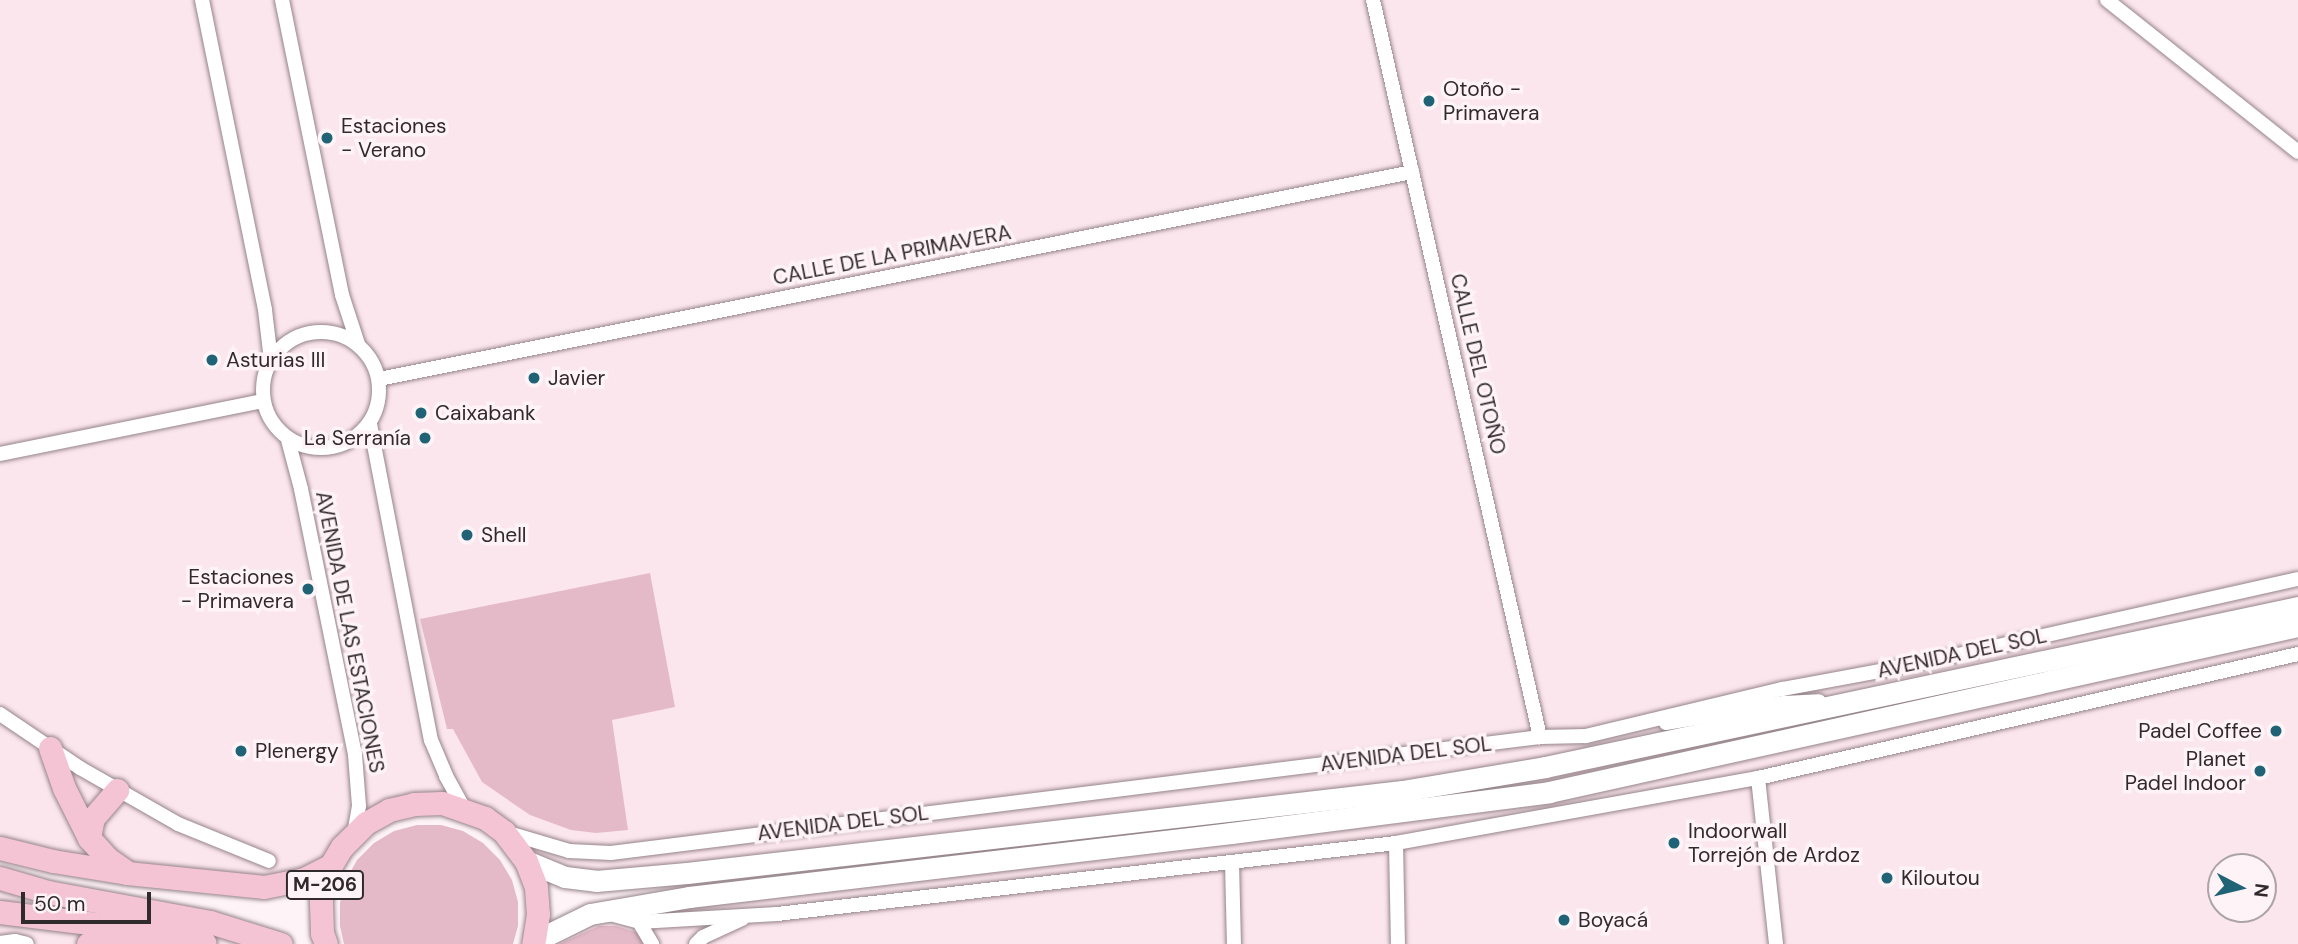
<!DOCTYPE html>
<meta charset="utf-8">
<style>
body{margin:0}
#map{position:relative;width:2298px;height:944px;overflow:hidden;background:#fef3f7;font-family:"DM Sans",sans-serif}
div>[style]{position:absolute}
.built>*{inset:0;background:#fce6ed}
.green>*{inset:0;background:#e5bac8}
.roads{filter:drop-shadow(0 0 2px #95848a) drop-shadow(0 0 2px #95848a)}
.street>*{height:14px;margin:-7px;padding:0 7px;transform-origin:7px;border-radius:7px;background:#fff}
.street>.ring{margin:-7px;padding:0;box-sizing:content-box;background:none;border:14px solid #fff;border-radius:50%}
.secondary>*{height:21px;margin:-10.5px;padding:0 10.5px;transform-origin:10.5px;border-radius:10.5px;background:#fff}
.primary>*{height:23px;margin:-11.5px;padding:0 11.5px;transform-origin:11.5px;border-radius:11.5px;background:#f4c4d5}
.dots>*{width:19px;height:19px;translate:-50% -50%;box-sizing:border-box;border:4px solid #fef3f7;border-radius:50%}
span{translate:-50% -50%;white-space:nowrap;text-align:center;line-height:1.15;-webkit-text-stroke:7px #fef3f7;paint-order:stroke}
.shield-label span{padding:2px 5px;background:#fef3f7;border:2px solid;border-radius:5px;-webkit-text-stroke-width:0}
.shield-label{font-size:19px;color:#312a2d;font-weight:700}
.poi-label{font-size:21px;color:#312a2d}
.left{translate:0 -50%;text-align:left}
.right{translate:-100% -50%;text-align:right}
.street-label{font-size:21px;color:#312a2d}
.north{position:absolute;left:2207px;top:853px;width:70px;height:70px;box-sizing:border-box;background:#fef3f7;border:2px solid #aca3a6;border-radius:50%;rotate:97deg;font-size:19px;font-weight:700;line-height:28px;text-align:center;color:#312a2d}
.north::after{content:'';display:block;margin:auto;width:24px;height:32px;background:#206376;clip-path:polygon(50% 0,100% 100%,50% 72%,0 100%)}
.scale{position:absolute;left:21px;top:892px;width:130px;height:32px;box-sizing:border-box;border:4px solid #312a2d;border-top:0;padding-left:9px;font-size:21px;line-height:24px;white-space:nowrap;color:#312a2d;-webkit-text-stroke:5px #fef3f7;paint-order:stroke}
</style>
<div id="map">
<div class="built">
<div style="clip-path:polygon(evenodd,0 0,2298px 0,2298px 944px,533px 944px,563px 924px,1549px 792px,1545px 768px,565px 877px,504px 832px,414px 804px,342px 847px,264px 887px,0 848px,0 0,2221px 867px,2263px 867px,2263px 909px,2221px 909px,2221px 867px)"></div>
<div style="clip-path:polygon(0 878px,281px 944px,0 944px)"></div>
</div>
<div class="green">
<div style="clip-path:polygon(650px 573px,675px 707px,612px 720px,628px 830px,596px 833px,571px 830px,530px 815px,482px 782px,453px 729px,447px 729px,420px 619px)"></div>
<div style="clip-path:polygon(417px 825px,441px 825px,463px 831px,483px 843px,500px 860px,512px 880px,518px 902px,518px 926px,513px 944px,344px 944px,340px 926px,340px 903px,346px 880px,357px 860px,374px 843px,394px 831px)"></div>
<div style="clip-path:polygon(599px 926px,616px 926px,639px 933px,643px 944px,559px 944px)"></div>
</div>
<div class="roads">
<div class="street">
<div style="left:202px;top:0;width:316px;rotate:78.5deg"></div>
<div style="left:265px;top:310px;width:50px;rotate:83.2deg"></div>
<div style="left:282px;top:0;width:301px;rotate:78.5deg"></div>
<div style="left:342px;top:295px;width:52px;rotate:71.9deg"></div>
<div style="left:1373px;top:0;width:756px;rotate:77.23deg"></div>
<div style="left:2107px;top:0;width:244px;rotate:38.5deg"></div>
<div class="ring" style="left:263px;top:332px;width:102px;height:102px"></div>
<div style="left:379px;top:379px;width:1054px;rotate:-11.33deg"></div>
<div style="left:370px;top:424px;width:322px;rotate:79.1deg"></div>
<div style="left:431px;top:740px;width:39px;rotate:67deg"></div>
<div style="left:446px;top:776px;width:37px;rotate:61deg"></div>
<div style="left:288px;top:440px;width:51px;rotate:75.1deg"></div>
<div style="left:301px;top:489px;width:271px;rotate:78.5deg"></div>
<div style="left:355px;top:755px;width:51px;rotate:85.5deg"></div>
<div style="left:359px;top:806px;width:27px;rotate:100deg"></div>
<div style="left:0;top:454px;width:268px;rotate:-11.4deg"></div>
<div style="left:0;top:714px;width:97px;rotate:34deg"></div>
<div style="left:80px;top:768px;width:113px;rotate:29.7deg"></div>
<div style="left:178px;top:824px;width:98px;rotate:22.1deg"></div>
<div style="left:1666px;top:723px;width:120px;rotate:-9.6deg"></div>
<div style="left:1784px;top:703px;width:35px;rotate:-3deg"></div>
<div style="left:1758px;top:778px;width:167px;rotate:83.8deg"></div>
<div style="left:505px;top:832px;width:67px;rotate:16.5deg"></div>
<div style="left:569px;top:851px;width:42px;rotate:2.7deg"></div>
<div style="left:611px;top:853px;width:936px;rotate:-7.12deg"></div>
<div style="left:1540px;top:737px;width:46px;rotate:-1.2deg"></div>
<div style="left:1586px;top:736px;width:202px;rotate:-13.5deg"></div>
<div style="left:1782px;top:689px;width:133px;rotate:-10.4deg"></div>
<div style="left:1913px;top:665px;width:394px;rotate:-12.6deg"></div>
<div style="left:1396px;top:843px;width:101px;rotate:88.9deg"></div>
<div style="left:1232px;top:863px;width:81px;rotate:88.6deg"></div>
<div style="left:610px;top:914px;width:30px;rotate:15deg"></div>
<div style="left:639px;top:922px;width:138px;rotate:-3.3deg"></div>
<div style="left:777px;top:914px;width:623px;rotate:-6.54deg"></div>
<div style="left:1396px;top:843px;width:368px;rotate:-10.2deg"></div>
<div style="left:1758px;top:778px;width:554px;rotate:-12.93deg"></div>
<div style="left:639px;top:922px;width:26px;rotate:59deg"></div>
<div style="left:0;top:943px;width:15px;rotate:-8deg"></div>
<div style="left:15px;top:941px;width:12px;rotate:14deg"></div>
<div style="left:696px;top:944px;width:10px;rotate:-45deg"></div>
<div style="left:703px;top:937px;width:43px;rotate:-24.8deg"></div>
</div>
<div class="secondary">
<div style="left:526px;top:861px;width:42px;rotate:22.3deg"></div>
<div style="left:565px;top:877px;width:31px;rotate:7deg"></div>
<div style="left:596px;top:881px;width:91px;rotate:-5deg"></div>
<div style="left:687px;top:873px;width:720px;rotate:-6.54deg"></div>
<div style="left:1402px;top:791px;width:145px;rotate:-9.5deg"></div>
<div style="left:1545px;top:767px;width:770px;rotate:-12deg"></div>
<div style="left:535px;top:941px;width:61px;rotate:-26.1deg"></div>
<div style="left:590px;top:914px;width:100px;rotate:-9.7deg"></div>
<div style="left:689px;top:897px;width:546px;rotate:-6.73deg"></div>
<div style="left:1231px;top:833px;width:321px;rotate:-7.3deg"></div>
<div style="left:1549px;top:792px;width:767px;rotate:-12.5deg"></div>
</div>
<div class="primary">
<div style="left:50px;top:748px;width:42px;rotate:70.7deg"></div>
<div style="left:64px;top:788px;width:56px;rotate:63.4deg"></div>
<div style="left:89px;top:838px;width:28px;rotate:48deg"></div>
<div style="left:108px;top:859px;width:21px;rotate:35deg"></div>
<div style="left:89px;top:838px;width:20px;rotate:-79deg"></div>
<div style="left:93px;top:818px;width:37px;rotate:-49deg"></div>
<div style="left:0;top:848px;width:55px;rotate:13.8deg"></div>
<div style="left:53px;top:861px;width:75px;rotate:9.2deg"></div>
<div style="left:127px;top:873px;width:138px;rotate:5.8deg"></div>
<div style="left:264px;top:887px;width:41px;rotate:-11.3deg"></div>
<div style="left:304px;top:879px;width:30px;rotate:-27deg"></div>
<div style="left:0;top:878px;width:50px;rotate:16.3deg"></div>
<div style="left:48px;top:892px;width:165px;rotate:10.5deg"></div>
<div style="left:210px;top:922px;width:74px;rotate:17.2deg"></div>
<div style="left:0;top:912px;width:121px;rotate:7.1deg"></div>
<div style="left:120px;top:927px;width:86px;rotate:10.7deg"></div>
<div style="left:88px;top:944px;width:28px;rotate:-6deg"></div>
<div style="left:116px;top:941px;width:21px;rotate:5deg"></div>
<div style="left:326px;top:944px;width:12px;rotate:-110deg"></div>
<div style="left:322px;top:933px;width:35px;rotate:-92deg"></div>
<div style="left:321px;top:898px;width:34px;rotate:-73deg"></div>
<div style="left:331px;top:865px;width:21px;rotate:-59deg"></div>
<div style="left:342px;top:847px;width:34px;rotate:-45deg"></div>
<div style="left:366px;top:823px;width:26px;rotate:-29deg"></div>
<div style="left:389px;top:810px;width:26px;rotate:-13deg"></div>
<div style="left:414px;top:804px;width:28px;rotate:-2deg"></div>
<div style="left:442px;top:803px;width:46px;rotate:19.2deg"></div>
<div style="left:485px;top:818px;width:24px;rotate:36deg"></div>
<div style="left:504px;top:832px;width:36px;rotate:53deg"></div>
<div style="left:526px;top:861px;width:28px;rotate:69deg"></div>
<div style="left:536px;top:887px;width:27px;rotate:86deg"></div>
<div style="left:538px;top:914px;width:30px;rotate:99deg"></div>
</div>
</div>
<div class="dots">
<div style="left:1429px;top:101px;background:#206376"></div>
<div style="left:327px;top:138px;background:#206376"></div>
<div style="left:212px;top:360px;background:#206376"></div>
<div style="left:534px;top:378px;background:#206376"></div>
<div style="left:421px;top:413px;background:#206376"></div>
<div style="left:425px;top:438px;background:#206376"></div>
<div style="left:467px;top:535px;background:#206376"></div>
<div style="left:308px;top:589px;background:#206376"></div>
<div style="left:2276px;top:731px;background:#206376"></div>
<div style="left:241px;top:751px;background:#206376"></div>
<div style="left:2260px;top:771px;background:#206376"></div>
<div style="left:1674px;top:843px;background:#206376"></div>
<div style="left:1887px;top:878px;background:#206376"></div>
<div style="left:1564px;top:920px;background:#206376"></div>
</div>
<div class="shield-label">
<span style="left:325px;top:885px">M-206</span>
</div>
<div class="poi-label">
<span class="left" style="left:1443px;top:101px">Otoño -<br>Primavera</span>
<span class="left" style="left:341px;top:138px">Estaciones<br>- Verano</span>
<span class="left" style="left:226px;top:360px">Asturias III</span>
<span class="left" style="left:548px;top:378px">Javier</span>
<span class="left" style="left:435px;top:413px">Caixabank</span>
<span class="right" style="left:411px;top:438px">La Serranía</span>
<span class="left" style="left:481px;top:535px">Shell</span>
<span class="right" style="left:294px;top:589px">Estaciones<br>- Primavera</span>
<span class="right" style="left:2262px;top:731px">Padel Coffee</span>
<span class="left" style="left:255px;top:751px">Plenergy</span>
<span class="right" style="left:2246px;top:771px">Planet<br>Padel Indoor</span>
<span class="left" style="left:1688px;top:843px">Indoorwall<br>Torrejón de Ardoz</span>
<span class="left" style="left:1901px;top:878px">Kiloutou</span>
<span class="left" style="left:1578px;top:920px">Boyacá</span>
</div>
<div class="street-label">
<span style="left:892px;top:255px;rotate:-11deg">CALLE DE LA PRIMAVERA</span>
<span style="left:1478px;top:364px;rotate:77deg">CALLE DEL OTOÑO</span>
<span style="left:350px;top:632px;rotate:79deg">AVENIDA DE LAS ESTACIONES</span>
<span style="left:1962px;top:653px;rotate:-12deg">AVENIDA DEL SOL</span>
<span style="left:1406px;top:754px;rotate:-7deg">AVENIDA DEL SOL</span>
<span style="left:843px;top:823px;rotate:-7deg">AVENIDA DEL SOL</span>
</div>
<div class="north">N</div>
<div class="scale">50 m</div>
</div>
